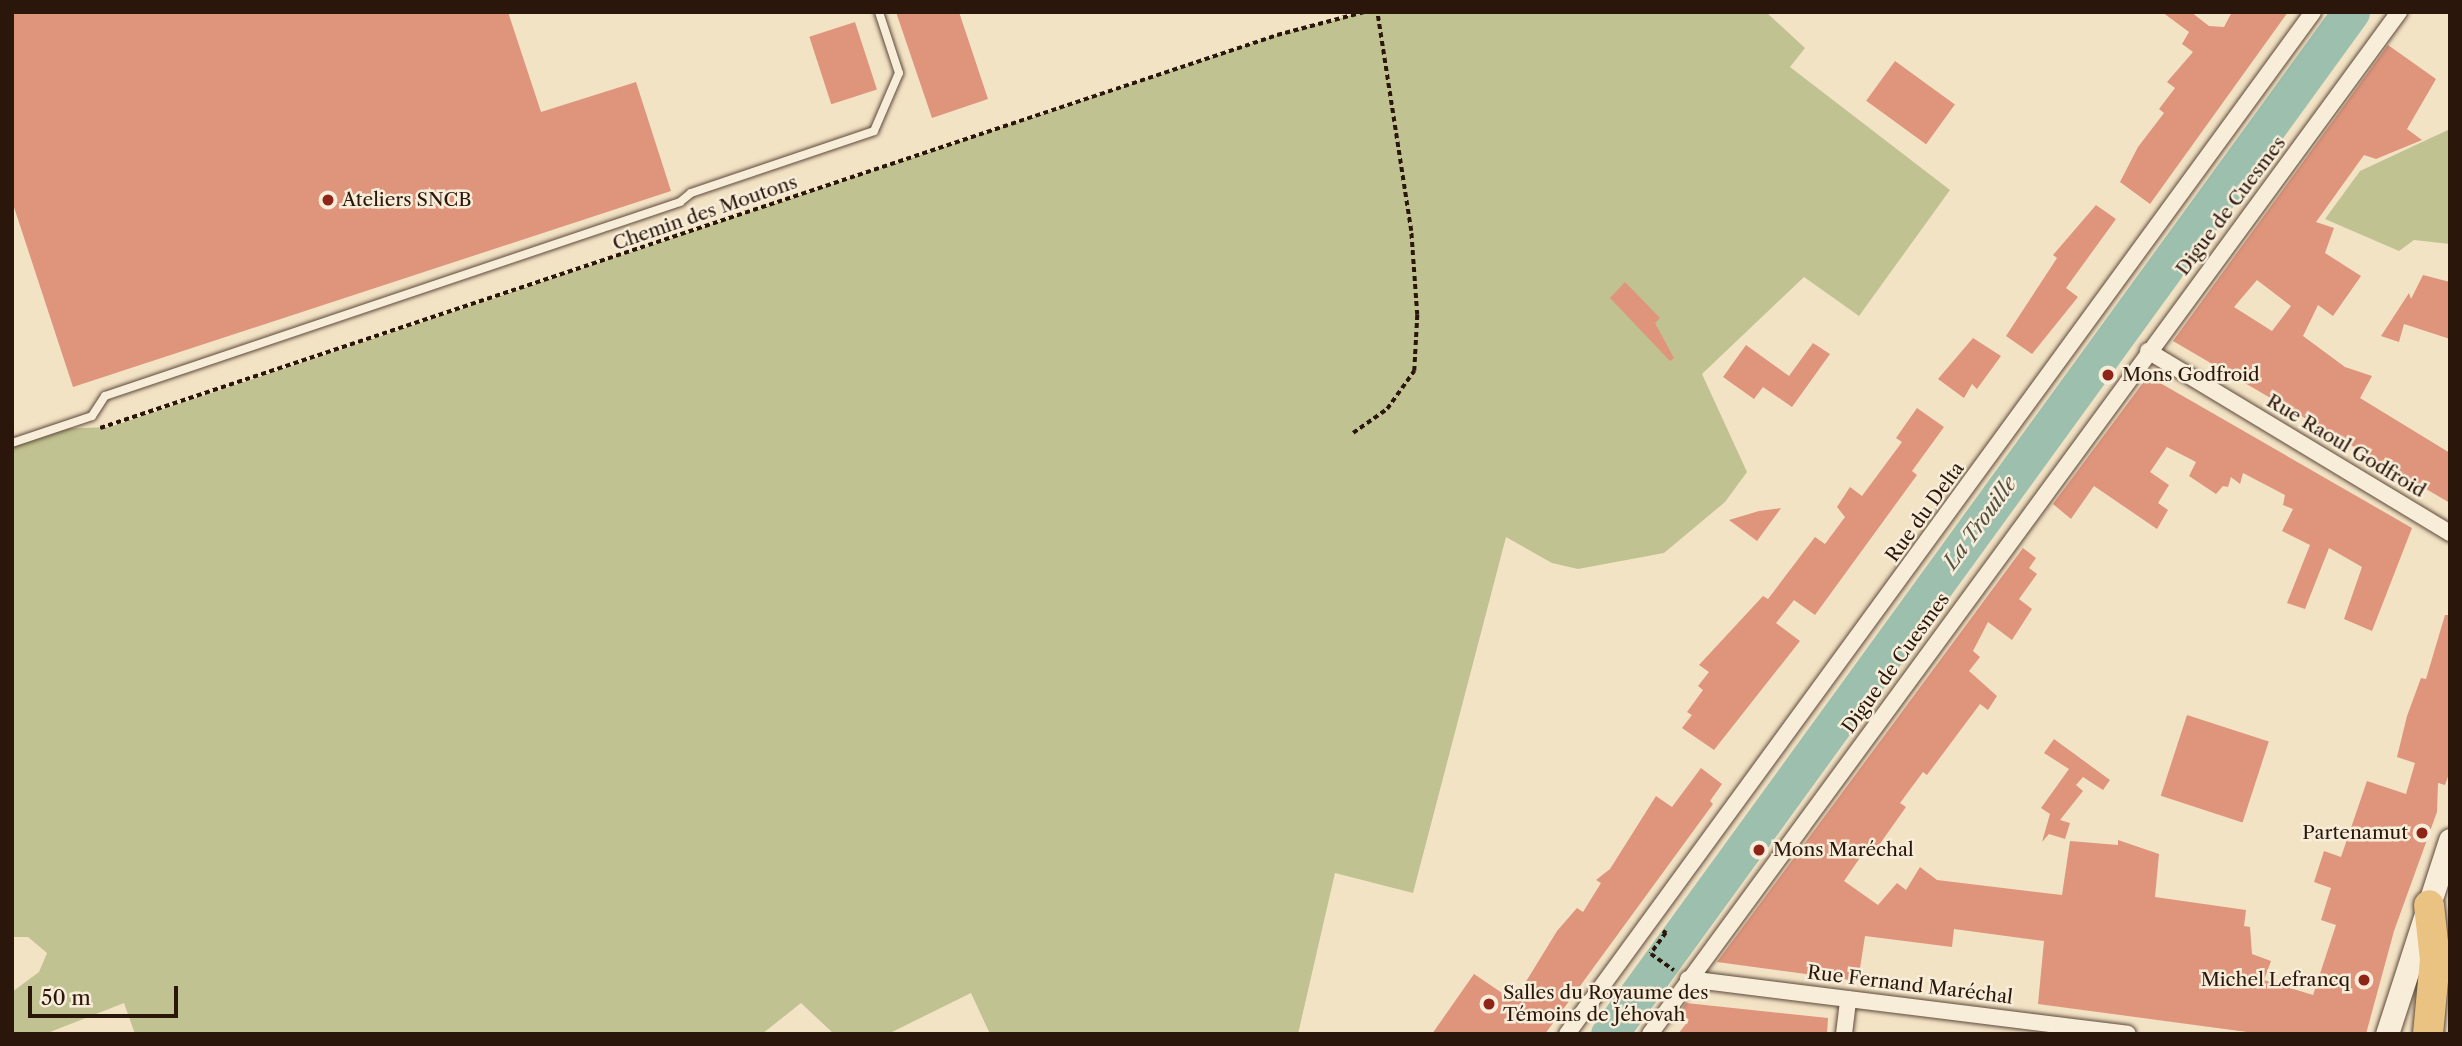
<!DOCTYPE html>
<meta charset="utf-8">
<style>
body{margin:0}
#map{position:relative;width:2462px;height:1046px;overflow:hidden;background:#f3e3c5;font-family:"Libre Caslon Text",serif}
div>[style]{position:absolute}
.green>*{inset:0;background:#c1c291}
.river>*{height:37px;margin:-18.5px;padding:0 18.5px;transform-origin:18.5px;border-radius:18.5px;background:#9dbfae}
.building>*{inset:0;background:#df947c;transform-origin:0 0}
.path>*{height:3.5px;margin-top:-1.75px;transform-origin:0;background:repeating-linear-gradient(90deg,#2b160c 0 5px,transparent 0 8.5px)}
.roads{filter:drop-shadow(0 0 2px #5d493a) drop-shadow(0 0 2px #5d493a)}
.lane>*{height:8px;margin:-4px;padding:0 4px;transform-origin:4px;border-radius:4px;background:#f7edd9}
.street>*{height:16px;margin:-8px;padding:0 8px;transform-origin:8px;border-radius:8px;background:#f7edd9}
.secondary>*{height:23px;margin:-11.5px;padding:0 11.5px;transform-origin:11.5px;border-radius:11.5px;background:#f7edd9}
.highway>*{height:30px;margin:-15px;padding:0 15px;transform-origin:15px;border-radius:15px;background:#eac282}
.dots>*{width:19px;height:19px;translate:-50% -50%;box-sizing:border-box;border:4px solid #f7edd9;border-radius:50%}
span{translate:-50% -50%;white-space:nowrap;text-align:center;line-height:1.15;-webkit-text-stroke:5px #f7edd9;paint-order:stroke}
.poi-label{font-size:19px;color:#2b160c}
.left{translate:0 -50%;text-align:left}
.right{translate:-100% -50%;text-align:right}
.street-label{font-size:19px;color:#2b160c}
.water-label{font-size:21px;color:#535145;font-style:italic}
.frame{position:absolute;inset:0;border:14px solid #2b160c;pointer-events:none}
.scale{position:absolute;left:28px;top:986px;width:150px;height:32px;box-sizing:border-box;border:4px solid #2b160c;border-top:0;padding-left:9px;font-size:21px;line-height:24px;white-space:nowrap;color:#2b160c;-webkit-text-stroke:5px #f7edd9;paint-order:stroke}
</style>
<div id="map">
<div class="green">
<div style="clip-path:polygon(1363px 12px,1766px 12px,1805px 48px,1790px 67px,1950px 190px,1859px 316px,1804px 277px,1702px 374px,1747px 472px,1725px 502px,1664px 553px,1578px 569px,1552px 563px,1506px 537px,1413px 893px,1335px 873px,1298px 1034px,990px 1034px,971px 993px,888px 1034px,834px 1034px,801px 1003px,762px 1034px,135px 1034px,124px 1003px,45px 1034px,12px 1034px,12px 992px,39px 972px,47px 953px,28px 937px,12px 937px,12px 443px,53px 429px,110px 427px,1277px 35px)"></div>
<div style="clip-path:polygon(2450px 129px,2450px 244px,2414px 240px,2399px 251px,2325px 219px,2360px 171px)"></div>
</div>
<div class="river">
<div style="left:1609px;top:1034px;width:1263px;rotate:-54.02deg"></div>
</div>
<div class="building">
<div style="clip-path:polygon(12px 12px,508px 12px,541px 112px,636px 82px,671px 191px,73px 387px,12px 201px)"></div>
<div style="clip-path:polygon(896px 12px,959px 12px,988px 99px,932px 118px)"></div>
<div style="clip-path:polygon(2162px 12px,2191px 12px,2209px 26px,2224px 27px,2232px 12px,2288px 12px,2150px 204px,2120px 182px,2138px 147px,2164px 113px,2159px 109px,2175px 88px,2167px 82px,2193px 52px,2182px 44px,2189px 32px)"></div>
<div style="left:855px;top:22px;width:71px;height:48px;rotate:72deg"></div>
<div style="clip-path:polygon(evenodd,2388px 45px,2436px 79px,2407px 129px,2422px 140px,2376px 159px,2364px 155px,2316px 222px,2334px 228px,2325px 253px,2361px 276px,2333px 316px,2318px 305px,2303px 336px,2345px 367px,2372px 376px,2360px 398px,2450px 453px,2450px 503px,2173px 341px,2388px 45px,2257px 280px,2291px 306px,2272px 331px,2234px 307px,2257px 280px)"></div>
<div style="left:1895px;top:61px;width:74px;height:49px;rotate:36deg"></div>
<div style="clip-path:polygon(2096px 205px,2116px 219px,2066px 288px,2078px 297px,2032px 354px,2006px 336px,2057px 258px,2053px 255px)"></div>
<div style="clip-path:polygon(2423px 275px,2450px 282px,2450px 339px,2404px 324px,2399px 342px,2381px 336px,2409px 293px,2411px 299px)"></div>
<div style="clip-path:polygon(1625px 282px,1660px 318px,1655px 323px,1674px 358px,1670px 361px,1610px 298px)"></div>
<div style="clip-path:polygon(1973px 338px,2001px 356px,1977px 389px,1972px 384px,1964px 398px,1938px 379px)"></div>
<div style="clip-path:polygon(1813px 343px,1830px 354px,1792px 407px,1763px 387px,1754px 399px,1723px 377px,1746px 345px,1789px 376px)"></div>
<div style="clip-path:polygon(2148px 376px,2412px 528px,2372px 631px,2344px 619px,2362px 567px,2329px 548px,2305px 609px,2287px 603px,2310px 545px,2282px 531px,2293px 509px,2283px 505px,2285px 495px,2243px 473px,2240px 484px,2231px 477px,2228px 487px,2223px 486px,2216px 494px,2189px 476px,2196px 462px,2167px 447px,2150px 472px,2169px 485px,2158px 503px,2168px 510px,2157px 529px,2094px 486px,2071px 519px,2053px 504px)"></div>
<div style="clip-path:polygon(1917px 408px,1944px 427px,1912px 471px,1917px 475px,1815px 615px,1794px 600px,1776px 623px,1800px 641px,1714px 750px,1682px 728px,1692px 715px,1687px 712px,1703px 690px,1698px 686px,1709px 672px,1699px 665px,1763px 596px,1768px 599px,1815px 537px,1825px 544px,1845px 517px,1837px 507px,1850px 487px,1862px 496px,1902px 442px,1896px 438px)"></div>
<div style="clip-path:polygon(1781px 508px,1757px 541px,1729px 520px,1759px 511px)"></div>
<div style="clip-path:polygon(2023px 548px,2036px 558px,2029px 568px,2037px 574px,2019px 599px,2032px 609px,2012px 640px,1988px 622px,1973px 651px,1980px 657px,1969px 671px,1997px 696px,1988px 710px,1980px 704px,1927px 775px,1923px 772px,1900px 803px,1906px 807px,1884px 838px,1875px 851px,1868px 846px,1844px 881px,1878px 905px,1897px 883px,1906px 890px,1920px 867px,1937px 880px,2062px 895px,2070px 841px,2118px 845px,2118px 840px,2159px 854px,2155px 897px,2246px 910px,2244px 926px,2250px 927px,2252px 954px,2271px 961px,2264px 980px,2313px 995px,2336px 925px,2321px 920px,2331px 888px,2314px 882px,2324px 851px,2341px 857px,2367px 781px,2406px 794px,2415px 763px,2397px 757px,2407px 716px,2421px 678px,2426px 679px,2445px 615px,2450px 615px,2450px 771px,2445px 785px,2438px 783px,2437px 812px,2394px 931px,2366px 1034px,2262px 1034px,2038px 1004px,2044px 941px,1954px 929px,1952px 947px,1865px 936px,1858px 981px,1717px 962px)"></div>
<div style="left:2187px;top:715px;width:86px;height:85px;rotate:18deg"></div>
<div style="clip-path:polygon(2054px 739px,2110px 780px,2103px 790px,2083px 777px,2076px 785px,2083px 791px,2060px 820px,2070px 823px,2065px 839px,2049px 834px,2042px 842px,2050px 814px,2041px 808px,2069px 769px,2044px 753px)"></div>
<div style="clip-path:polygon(1701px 768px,1722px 784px,1710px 801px,1713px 804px,1545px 1034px,1432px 1034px,1474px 974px,1514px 1001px,1557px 931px,1577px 908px,1583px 912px,1601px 883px,1596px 880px,1610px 869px,1656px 796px,1672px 807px)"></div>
<div style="clip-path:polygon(1686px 1003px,1828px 1018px,1827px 1034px,1678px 1034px,1689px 1020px,1679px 1013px)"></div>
</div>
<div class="path">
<div style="left:100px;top:428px;width:1241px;rotate:-18.46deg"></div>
<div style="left:1277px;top:35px;width:90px;rotate:-14.8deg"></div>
<div style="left:1353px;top:433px;width:42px;rotate:-35.2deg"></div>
<div style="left:1387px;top:409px;width:47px;rotate:-54.6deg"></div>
<div style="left:1414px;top:371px;width:56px;rotate:-86.9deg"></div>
<div style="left:1417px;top:315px;width:84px;rotate:-94.1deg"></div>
<div style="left:1411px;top:231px;width:222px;rotate:-98.8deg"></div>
<div style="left:1663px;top:931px;width:4px;rotate:34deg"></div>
<div style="left:1666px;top:933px;width:26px;rotate:126deg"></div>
<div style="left:1651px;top:954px;width:28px;rotate:35deg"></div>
</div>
<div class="roads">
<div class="lane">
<div style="left:12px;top:443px;width:84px;rotate:-18.6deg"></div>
<div style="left:92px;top:416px;width:24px;rotate:-57deg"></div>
<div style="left:105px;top:396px;width:607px;rotate:-18.64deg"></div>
<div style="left:680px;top:202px;width:14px;rotate:-39deg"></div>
<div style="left:691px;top:193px;width:193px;rotate:-18.7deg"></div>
<div style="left:874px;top:131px;width:63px;rotate:-66.7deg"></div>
<div style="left:899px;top:73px;width:64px;rotate:-108.2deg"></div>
</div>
<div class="street">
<div style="left:2148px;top:351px;width:353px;rotate:31.1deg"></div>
<div style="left:1688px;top:979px;width:443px;rotate:7.1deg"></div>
<div style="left:1567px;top:1034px;width:1265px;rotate:-53.87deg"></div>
<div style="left:1650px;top:1034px;width:1267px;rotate:-53.76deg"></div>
<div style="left:1844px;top:1034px;width:35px;rotate:-83deg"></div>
</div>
<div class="secondary">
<div style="left:2387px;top:1034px;width:204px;rotate:-72deg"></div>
</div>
<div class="highway">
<div style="left:2428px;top:1034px;width:74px;rotate:-84.6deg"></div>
<div style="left:2435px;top:960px;width:55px;rotate:-96.2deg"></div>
</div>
</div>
<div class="dots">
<div style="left:328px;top:200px;background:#8f2418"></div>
<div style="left:2108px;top:375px;background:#8f2418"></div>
<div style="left:2422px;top:833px;background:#8f2418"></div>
<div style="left:1759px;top:850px;background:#8f2418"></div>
<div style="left:2364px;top:980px;background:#8f2418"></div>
<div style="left:1489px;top:1004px;background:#8f2418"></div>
</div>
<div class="poi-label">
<span class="left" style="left:342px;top:200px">Ateliers SNCB</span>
<span class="left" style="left:2122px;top:375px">Mons Godfroid</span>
<span class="right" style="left:2408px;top:833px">Partenamut</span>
<span class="left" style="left:1773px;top:850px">Mons Maréchal</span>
<span class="right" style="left:2350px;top:980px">Michel Lefrancq</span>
<span class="left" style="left:1503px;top:1004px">Salles du Royaume des<br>Témoins de Jéhovah</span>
</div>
<div class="street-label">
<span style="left:2231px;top:206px;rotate:-53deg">Digue de Cuesmes</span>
<span style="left:705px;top:213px;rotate:-19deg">Chemin des Moutons</span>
<span style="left:2346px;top:446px;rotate:31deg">Rue Raoul Godfroid</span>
<span style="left:1925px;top:512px;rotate:-54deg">Rue du Delta</span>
<span style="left:1896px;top:663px;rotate:-54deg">Digue de Cuesmes</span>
<span style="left:1910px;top:985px;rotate:7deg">Rue Fernand Maréchal</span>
</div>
<div class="water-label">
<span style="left:1980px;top:523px;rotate:-54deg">La Trouille</span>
</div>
<div class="frame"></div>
<div class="scale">50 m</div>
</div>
